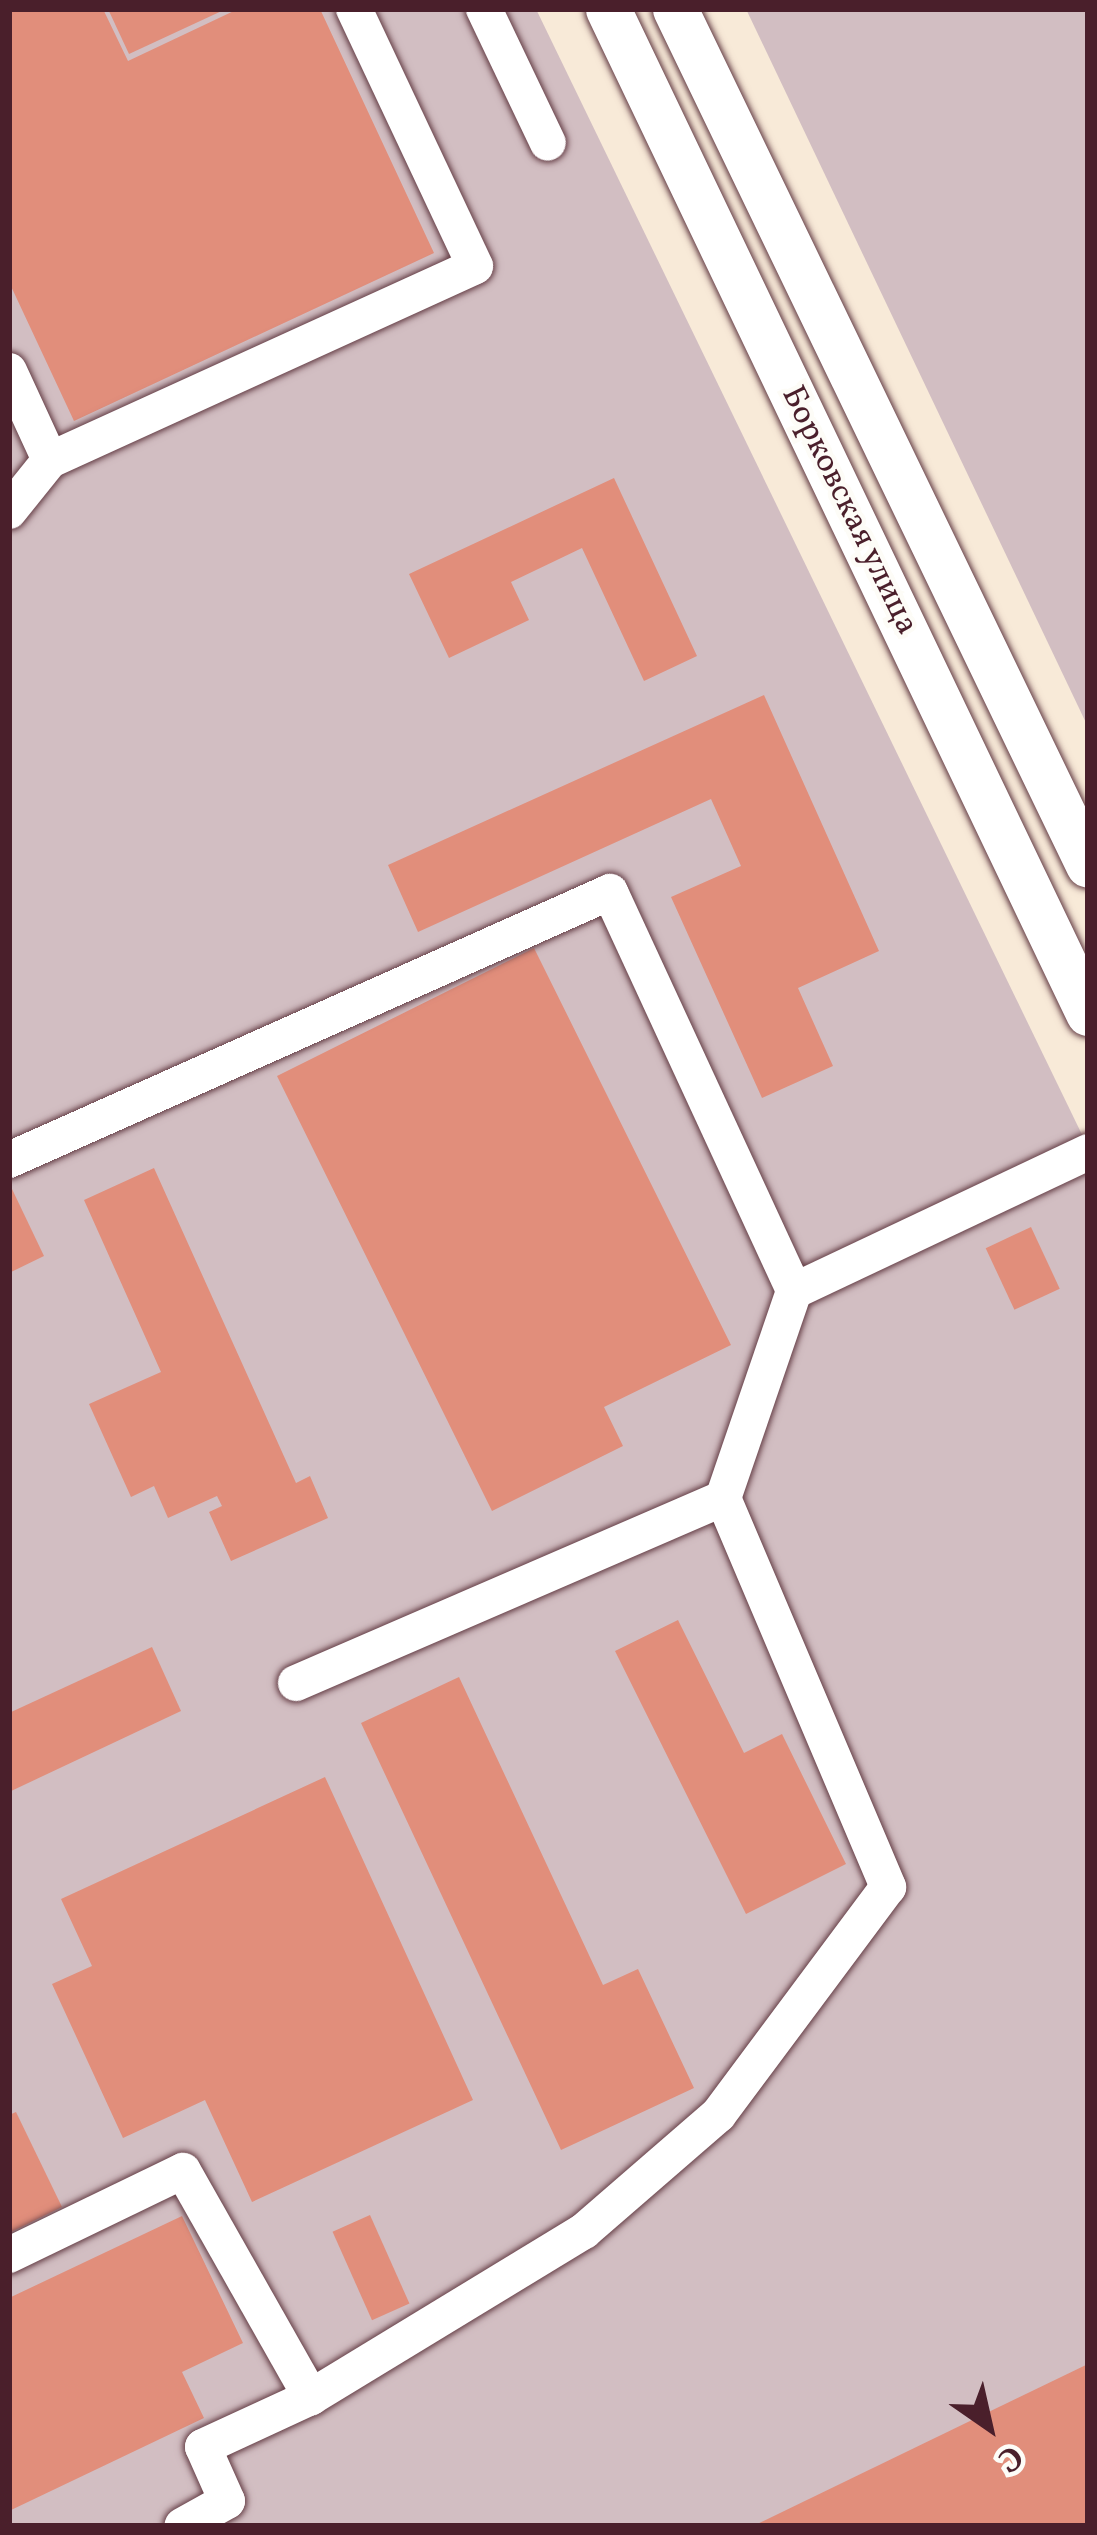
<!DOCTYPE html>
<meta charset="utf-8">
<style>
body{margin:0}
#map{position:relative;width:1097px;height:2535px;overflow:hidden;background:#f8ead8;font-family:Vollkorn,serif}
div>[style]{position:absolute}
.industrial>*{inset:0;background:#d2bec2}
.building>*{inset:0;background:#e18e7b;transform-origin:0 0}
.roads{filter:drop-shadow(0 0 3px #643d45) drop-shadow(0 0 3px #643d45)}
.minor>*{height:36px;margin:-18px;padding:0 18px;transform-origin:18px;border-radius:18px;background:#fff}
.major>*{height:45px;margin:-22.5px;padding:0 22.5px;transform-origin:22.5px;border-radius:22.5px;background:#fff}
span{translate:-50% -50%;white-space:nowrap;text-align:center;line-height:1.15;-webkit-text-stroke:9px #fdfcf7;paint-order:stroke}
.street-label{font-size:33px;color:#4a1f2b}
.frame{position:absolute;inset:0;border:12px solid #4a1f2b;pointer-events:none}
.north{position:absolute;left:929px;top:2367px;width:120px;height:120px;-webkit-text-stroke:9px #fdfcf7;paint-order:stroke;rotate:146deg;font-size:33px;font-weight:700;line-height:48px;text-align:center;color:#4a1f2b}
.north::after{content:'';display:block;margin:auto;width:42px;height:54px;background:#4a1f2b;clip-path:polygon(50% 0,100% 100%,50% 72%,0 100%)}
</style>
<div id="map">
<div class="industrial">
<div style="clip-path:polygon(9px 9px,536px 9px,1088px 1147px,1088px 2526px,9px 2526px)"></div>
<div style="clip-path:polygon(746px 9px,1088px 9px,1088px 727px)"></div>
</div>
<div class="building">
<div style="clip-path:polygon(9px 9px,103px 9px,128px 61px,238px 9px,320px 9px,434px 253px,74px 421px,9px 282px)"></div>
<div style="clip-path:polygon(108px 9px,226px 9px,129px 54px)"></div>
<div style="clip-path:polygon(614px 478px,697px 656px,644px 681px,582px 548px,511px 582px,529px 620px,449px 658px,409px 574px)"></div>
<div style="clip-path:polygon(764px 695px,879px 951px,798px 988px,833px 1066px,762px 1098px,671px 897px,741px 866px,711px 799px,418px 932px,388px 865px)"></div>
<div style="clip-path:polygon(534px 948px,731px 1345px,604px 1407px,623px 1446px,492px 1511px,277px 1076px)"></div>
<div style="clip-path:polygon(154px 1168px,296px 1483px,310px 1476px,328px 1518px,231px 1561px,209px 1512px,222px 1506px,217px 1496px,168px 1518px,154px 1486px,131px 1497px,89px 1404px,161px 1372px,84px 1200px)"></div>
<div style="clip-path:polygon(12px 1189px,44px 1256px,9px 1273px,9px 1190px)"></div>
<div style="left:1031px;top:1227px;width:68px;height:50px;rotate:65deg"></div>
<div style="clip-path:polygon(678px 1620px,744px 1753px,782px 1734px,846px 1864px,746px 1914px,615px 1651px)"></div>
<div style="clip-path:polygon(152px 1647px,181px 1711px,9px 1792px,9px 1713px)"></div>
<div style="clip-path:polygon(459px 1677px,603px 1985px,638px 1969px,694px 2088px,561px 2150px,361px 1723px)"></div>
<div style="clip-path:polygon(325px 1777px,473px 2100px,252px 2202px,205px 2100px,123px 2138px,52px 1984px,92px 1966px,61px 1899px)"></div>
<div style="clip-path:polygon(16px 2112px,62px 2207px,9px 2233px,9px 2115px)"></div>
<div style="left:370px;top:2215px;width:97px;height:41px;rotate:66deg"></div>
<div style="clip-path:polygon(182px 2216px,243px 2343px,182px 2372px,204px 2418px,9px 2511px,9px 2298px)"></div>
<div style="clip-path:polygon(1088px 2364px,1088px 2526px,753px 2526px)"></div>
</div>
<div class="roads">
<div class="minor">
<div style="left:484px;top:9px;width:148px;rotate:64.5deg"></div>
<div style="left:9px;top:371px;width:98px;rotate:65.3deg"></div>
<div style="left:50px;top:460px;width:467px;rotate:-24.5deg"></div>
<div style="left:475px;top:266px;width:284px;rotate:-115.2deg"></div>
<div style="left:9px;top:511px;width:65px;rotate:-51.2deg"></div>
<div style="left:9px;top:1160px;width:658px;rotate:-24.03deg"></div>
<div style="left:610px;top:892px;width:439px;rotate:65.2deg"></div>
<div style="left:794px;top:1291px;width:219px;rotate:108.9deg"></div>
<div style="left:723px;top:1498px;width:423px;rotate:67deg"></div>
<div style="left:888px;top:1887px;width:284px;rotate:126.7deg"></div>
<div style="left:718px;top:2115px;width:177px;rotate:139.1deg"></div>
<div style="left:584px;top:2231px;width:320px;rotate:148.7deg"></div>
<div style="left:311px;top:2397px;width:119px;rotate:155.2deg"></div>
<div style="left:203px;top:2447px;width:59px;rotate:66deg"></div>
<div style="left:227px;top:2501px;width:51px;rotate:150.9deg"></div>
<div style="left:794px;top:1291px;width:325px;rotate:-25.3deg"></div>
<div style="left:296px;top:1683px;width:465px;rotate:-23.4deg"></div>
<div style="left:9px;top:2255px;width:193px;rotate:-25.8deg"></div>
<div style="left:183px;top:2171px;width:260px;rotate:60.5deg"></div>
</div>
<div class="major">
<div style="left:608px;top:9px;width:1113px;rotate:64.45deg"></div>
<div style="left:675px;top:9px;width:950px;rotate:64.24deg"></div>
</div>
</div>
<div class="street-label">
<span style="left:848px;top:511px;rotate:64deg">Борковская улица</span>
</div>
<div class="frame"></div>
<div class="north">С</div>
</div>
